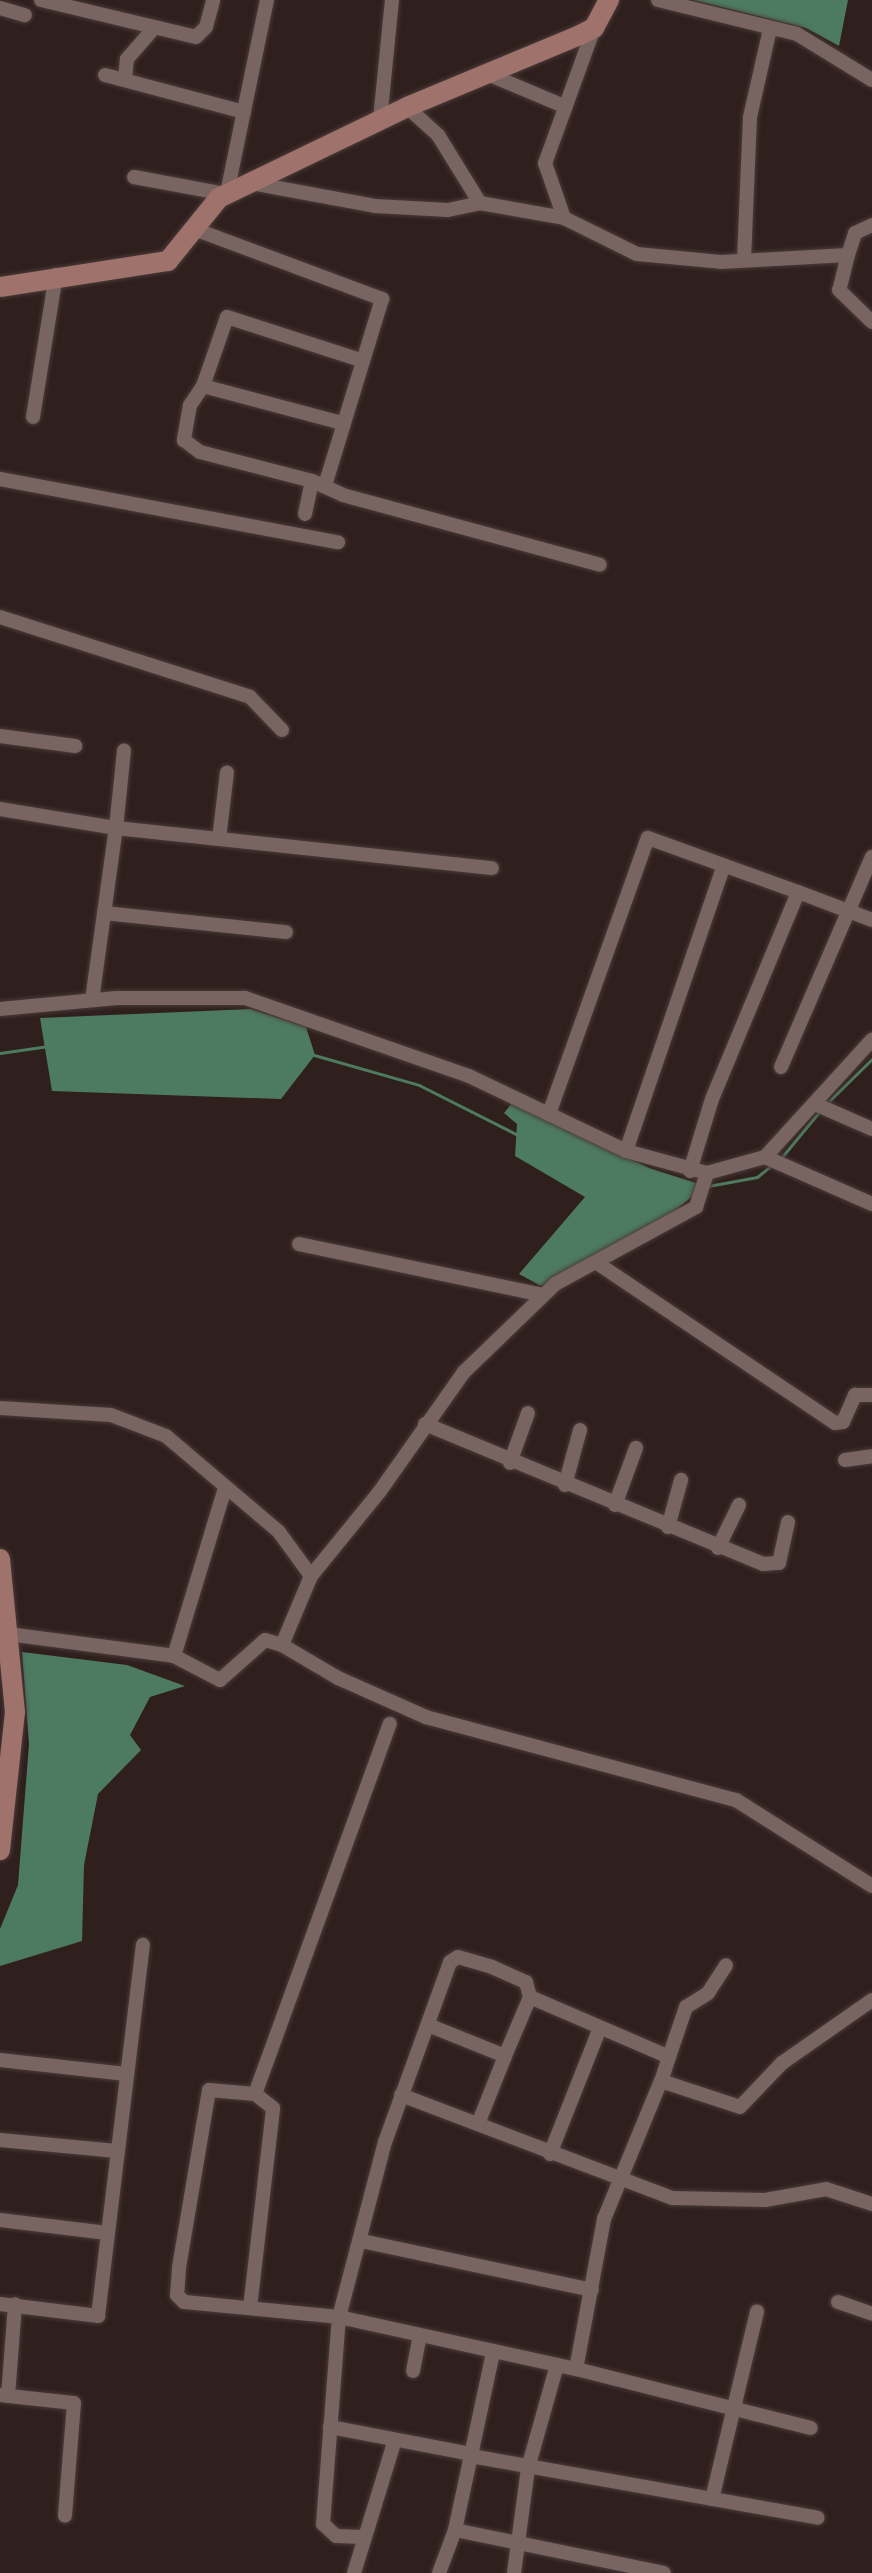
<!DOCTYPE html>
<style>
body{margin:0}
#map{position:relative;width:872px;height:2573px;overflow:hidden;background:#2f1f1d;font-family:"Libre Baskerville",serif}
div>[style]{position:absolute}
.water>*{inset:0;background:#4d7b61}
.stream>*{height:3px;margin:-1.5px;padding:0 1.5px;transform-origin:1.5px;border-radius:1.5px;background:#4d7b61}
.roads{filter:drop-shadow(0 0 2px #493b39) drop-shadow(0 0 2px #493b39)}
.street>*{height:14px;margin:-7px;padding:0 7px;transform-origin:7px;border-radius:7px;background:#786461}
.secondary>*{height:20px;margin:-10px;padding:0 10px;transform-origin:10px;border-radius:10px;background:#9f726c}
span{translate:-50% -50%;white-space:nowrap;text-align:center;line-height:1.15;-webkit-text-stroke:7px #251614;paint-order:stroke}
</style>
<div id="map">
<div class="water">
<div style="clip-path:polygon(693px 0,848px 0,839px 46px,806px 28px)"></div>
<div style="clip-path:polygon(251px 1009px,306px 1027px,315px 1055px,281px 1099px,52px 1091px,40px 1018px)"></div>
<div style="clip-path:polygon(513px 1102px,649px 1168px,696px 1183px,695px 1194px,666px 1218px,541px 1286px,519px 1274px,585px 1197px,515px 1156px,517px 1124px,504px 1113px)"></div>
<div style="clip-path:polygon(22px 1652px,127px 1665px,185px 1686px,150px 1697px,130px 1735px,141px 1750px,98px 1794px,84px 1865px,82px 1941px,0 1966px,0 1929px,18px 1885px,29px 1744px)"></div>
</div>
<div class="stream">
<div style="left:0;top:1053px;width:49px;rotate:-8.3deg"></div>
<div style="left:314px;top:1055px;width:109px;rotate:15.9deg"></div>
<div style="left:419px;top:1085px;width:111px;rotate:26.8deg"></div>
<div style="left:827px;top:1103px;width:63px;rotate:-44.4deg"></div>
<div style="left:781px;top:1158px;width:60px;rotate:-50.4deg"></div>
<div style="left:708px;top:1186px;width:50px;rotate:-10.4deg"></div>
<div style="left:757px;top:1177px;width:19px;rotate:-39deg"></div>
</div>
<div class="roads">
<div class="street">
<div style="left:41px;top:0;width:159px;rotate:13.4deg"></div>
<div style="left:196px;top:37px;width:14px;rotate:-45deg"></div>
<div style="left:206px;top:27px;width:28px;rotate:-75deg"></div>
<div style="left:658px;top:0;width:143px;rotate:13.7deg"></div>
<div style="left:797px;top:34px;width:88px;rotate:31.5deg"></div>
<div style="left:0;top:8px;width:26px;rotate:16deg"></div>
<div style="left:594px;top:28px;width:144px;rotate:109.9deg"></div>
<div style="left:545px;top:163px;width:58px;rotate:70.9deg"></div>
<div style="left:564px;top:218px;width:81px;rotate:26.3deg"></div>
<div style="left:637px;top:254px;width:84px;rotate:5.4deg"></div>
<div style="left:721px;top:262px;width:127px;rotate:-3.2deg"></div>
<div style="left:848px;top:255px;width:36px;rotate:104deg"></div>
<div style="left:839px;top:290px;width:46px;rotate:44.1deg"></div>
<div style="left:105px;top:75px;width:144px;rotate:14.9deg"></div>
<div style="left:490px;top:75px;width:82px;rotate:22.8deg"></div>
<div style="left:125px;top:80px;width:21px;rotate:-85deg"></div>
<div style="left:127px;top:59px;width:41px;rotate:-48.9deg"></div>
<div style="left:407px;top:107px;width:42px;rotate:42.1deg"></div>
<div style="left:438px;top:135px;width:80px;rotate:58.3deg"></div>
<div style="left:480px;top:203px;width:85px;rotate:10.1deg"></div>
<div style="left:380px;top:120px;width:121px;rotate:-84.3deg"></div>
<div style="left:134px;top:177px;width:94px;rotate:10.5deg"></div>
<div style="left:246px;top:182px;width:131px;rotate:10.5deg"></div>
<div style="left:375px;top:206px;width:73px;rotate:3.1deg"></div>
<div style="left:448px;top:210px;width:33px;rotate:-12deg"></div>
<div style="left:227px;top:193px;width:197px;rotate:-78.3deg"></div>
<div style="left:194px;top:229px;width:201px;rotate:20.4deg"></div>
<div style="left:382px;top:299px;width:195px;rotate:107deg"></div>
<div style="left:848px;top:255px;width:23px;rotate:-72deg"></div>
<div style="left:855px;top:233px;width:19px;rotate:-25deg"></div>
<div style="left:744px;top:260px;width:143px;rotate:-87.6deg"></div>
<div style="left:750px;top:117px;width:90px;rotate:-77.2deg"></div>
<div style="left:203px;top:386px;width:73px;rotate:-70.8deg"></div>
<div style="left:227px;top:317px;width:143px;rotate:17.9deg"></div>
<div style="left:33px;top:417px;width:144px;rotate:-80.8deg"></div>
<div style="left:342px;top:423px;width:144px;rotate:-165.1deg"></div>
<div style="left:203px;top:386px;width:23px;rotate:124deg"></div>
<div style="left:190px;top:405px;width:36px;rotate:100deg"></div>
<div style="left:184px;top:440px;width:20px;rotate:37deg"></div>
<div style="left:200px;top:452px;width:116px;rotate:14.5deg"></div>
<div style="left:312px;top:481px;width:34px;rotate:24deg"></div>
<div style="left:343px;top:495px;width:266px;rotate:15.2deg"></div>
<div style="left:0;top:479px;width:344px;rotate:10.6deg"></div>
<div style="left:305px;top:514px;width:34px;rotate:-78deg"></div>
<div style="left:0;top:617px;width:262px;rotate:17.7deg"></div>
<div style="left:250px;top:697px;width:46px;rotate:45.9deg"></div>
<div style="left:0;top:736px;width:76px;rotate:7.6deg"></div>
<div style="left:0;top:809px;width:118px;rotate:9.3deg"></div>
<div style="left:116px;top:828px;width:78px;rotate:-84.1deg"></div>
<div style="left:219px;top:839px;width:67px;rotate:-83.2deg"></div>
<div style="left:104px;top:913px;width:183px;rotate:6deg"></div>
<div style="left:92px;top:1000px;width:174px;rotate:-82.1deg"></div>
<div style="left:116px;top:828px;width:378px;rotate:6.1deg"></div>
<div style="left:0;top:1009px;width:117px;rotate:-5.4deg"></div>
<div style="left:116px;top:998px;width:129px"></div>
<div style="left:245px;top:998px;width:237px;rotate:19.2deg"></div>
<div style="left:469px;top:1076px;width:174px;rotate:25.5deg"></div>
<div style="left:626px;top:1151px;width:84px;rotate:15.2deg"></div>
<div style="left:707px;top:1173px;width:60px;rotate:-15.4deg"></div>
<div style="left:765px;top:1157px;width:159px;rotate:-47.6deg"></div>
<div style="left:781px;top:1067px;width:229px;rotate:-66.6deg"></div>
<div style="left:815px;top:1104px;width:62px;rotate:23.7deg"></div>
<div style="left:550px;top:1111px;width:290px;rotate:-70.3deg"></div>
<div style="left:648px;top:838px;width:159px;rotate:19.8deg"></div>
<div style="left:626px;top:1151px;width:302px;rotate:-71.1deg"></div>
<div style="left:765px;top:1157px;width:117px;rotate:23.7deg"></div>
<div style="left:690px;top:1171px;width:75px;rotate:-73deg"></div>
<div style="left:712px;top:1099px;width:224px;rotate:-67.4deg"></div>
<div style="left:798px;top:892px;width:79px;rotate:20.7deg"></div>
<div style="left:299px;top:1244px;width:249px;rotate:11.8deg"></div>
<div style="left:597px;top:1263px;width:287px;rotate:33.9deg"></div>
<div style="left:835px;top:1423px;width:8px;rotate:-7deg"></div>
<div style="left:843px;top:1422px;width:30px;rotate:-66deg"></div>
<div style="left:855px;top:1395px;width:17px"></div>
<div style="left:0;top:1408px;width:111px;rotate:3.6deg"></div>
<div style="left:111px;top:1415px;width:59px;rotate:20.9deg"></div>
<div style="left:166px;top:1436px;width:148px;rotate:40.3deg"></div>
<div style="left:279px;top:1532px;width:54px;rotate:54deg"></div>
<div style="left:311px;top:1576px;width:75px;rotate:112.8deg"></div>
<div style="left:282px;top:1645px;width:65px;rotate:30.5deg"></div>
<div style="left:338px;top:1678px;width:96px;rotate:23.9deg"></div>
<div style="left:426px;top:1717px;width:321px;rotate:15deg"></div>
<div style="left:736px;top:1800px;width:161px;rotate:32.3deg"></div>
<div style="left:425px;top:1424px;width:366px;rotate:22.5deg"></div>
<div style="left:763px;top:1564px;width:16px;rotate:-4deg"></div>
<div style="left:779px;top:1563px;width:42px;rotate:-77.6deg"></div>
<div style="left:845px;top:1460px;width:27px;rotate:-8deg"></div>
<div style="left:510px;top:1463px;width:53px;rotate:-70.2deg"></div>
<div style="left:565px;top:1485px;width:57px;rotate:-74.7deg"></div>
<div style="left:615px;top:1505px;width:61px;rotate:-69.8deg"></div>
<div style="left:668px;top:1527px;width:49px;rotate:-74.5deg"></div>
<div style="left:718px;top:1548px;width:48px;rotate:-64deg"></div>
<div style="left:311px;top:1576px;width:109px;rotate:-50.9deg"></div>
<div style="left:380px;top:1491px;width:146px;rotate:-54.8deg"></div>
<div style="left:464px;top:1372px;width:127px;rotate:-44deg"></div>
<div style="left:555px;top:1284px;width:161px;rotate:-28.6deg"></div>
<div style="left:696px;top:1207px;width:36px;rotate:-72deg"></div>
<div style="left:8px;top:1634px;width:167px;rotate:7.5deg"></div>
<div style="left:174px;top:1656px;width:52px;rotate:27.6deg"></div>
<div style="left:220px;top:1680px;width:60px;rotate:-41.6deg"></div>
<div style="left:265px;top:1640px;width:18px;rotate:16deg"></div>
<div style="left:174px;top:1656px;width:176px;rotate:-73.1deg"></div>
<div style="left:428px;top:2025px;width:83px;rotate:21.9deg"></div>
<div style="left:505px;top:2056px;width:64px;rotate:-67deg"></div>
<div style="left:669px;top:2057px;width:53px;rotate:-71.2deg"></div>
<div style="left:686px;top:2007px;width:26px;rotate:-32deg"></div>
<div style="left:708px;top:1993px;width:33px;rotate:-57deg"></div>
<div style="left:0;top:2060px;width:127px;rotate:6.3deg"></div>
<div style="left:255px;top:2094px;width:394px;rotate:-70deg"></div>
<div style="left:401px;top:2095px;width:290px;rotate:20.8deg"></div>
<div style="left:672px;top:2198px;width:93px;rotate:1.2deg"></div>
<div style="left:765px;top:2200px;width:62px;rotate:-10.2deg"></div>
<div style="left:826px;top:2189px;width:48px;rotate:18.1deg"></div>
<div style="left:478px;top:2124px;width:73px;rotate:-68.3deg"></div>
<div style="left:0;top:2140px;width:117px;rotate:5.4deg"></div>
<div style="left:550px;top:2154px;width:136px;rotate:-68.4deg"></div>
<div style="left:0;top:2220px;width:108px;rotate:6.9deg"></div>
<div style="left:362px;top:2241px;width:235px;rotate:12deg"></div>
<div style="left:838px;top:2302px;width:36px;rotate:19deg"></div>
<div style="left:0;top:2304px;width:99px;rotate:7deg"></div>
<div style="left:98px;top:2316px;width:374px;rotate:-83.1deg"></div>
<div style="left:250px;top:2308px;width:201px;rotate:-83.4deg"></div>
<div style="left:273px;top:2108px;width:23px;rotate:-142deg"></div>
<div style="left:255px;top:2094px;width:46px;rotate:-175deg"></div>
<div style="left:209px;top:2090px;width:181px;rotate:99.6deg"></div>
<div style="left:179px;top:2268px;width:27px;rotate:94deg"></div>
<div style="left:177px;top:2295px;width:10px;rotate:45deg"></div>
<div style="left:184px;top:2302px;width:156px;rotate:5.5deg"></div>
<div style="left:339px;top:2317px;width:243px;rotate:12.4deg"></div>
<div style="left:576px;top:2369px;width:153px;rotate:-79.4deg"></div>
<div style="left:604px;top:2219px;width:149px;rotate:-67.6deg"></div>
<div style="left:661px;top:2081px;width:83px;rotate:18.2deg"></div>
<div style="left:740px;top:2107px;width:61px;rotate:-46.3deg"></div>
<div style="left:782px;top:2063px;width:110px;rotate:-35deg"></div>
<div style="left:576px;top:2369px;width:242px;rotate:14.1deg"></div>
<div style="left:413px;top:2371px;width:36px;rotate:-79deg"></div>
<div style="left:0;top:2395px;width:74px;rotate:6.2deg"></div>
<div style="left:74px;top:2403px;width:113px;rotate:94.6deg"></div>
<div style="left:8px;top:2396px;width:92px;rotate:-85.6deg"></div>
<div style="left:330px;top:2427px;width:144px;rotate:10.8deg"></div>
<div style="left:471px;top:2456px;width:352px;rotate:10.1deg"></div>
<div style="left:712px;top:2499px;width:193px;rotate:-76.5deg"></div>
<div style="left:455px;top:2530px;width:213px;rotate:11.6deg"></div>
<div style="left:363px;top:2537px;width:27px;rotate:-178deg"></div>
<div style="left:336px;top:2536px;width:18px;rotate:-137deg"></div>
<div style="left:323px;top:2524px;width:208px;rotate:-85.6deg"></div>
<div style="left:339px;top:2317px;width:181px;rotate:-75.3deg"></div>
<div style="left:385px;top:2142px;width:191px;rotate:-70.1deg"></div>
<div style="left:450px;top:1962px;width:9px;rotate:-32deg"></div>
<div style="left:458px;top:1957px;width:35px;rotate:16deg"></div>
<div style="left:492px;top:1967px;width:37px;rotate:24deg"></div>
<div style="left:526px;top:1982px;width:16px;rotate:75deg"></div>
<div style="left:530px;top:1997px;width:151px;rotate:23.3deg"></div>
<div style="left:669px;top:2057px;width:25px;rotate:108deg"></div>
<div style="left:354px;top:2573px;width:139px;rotate:-72.9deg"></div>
<div style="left:439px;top:2573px;width:46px;rotate:-69.6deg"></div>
<div style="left:455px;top:2530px;width:182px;rotate:-77.9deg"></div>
<div style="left:514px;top:2573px;width:106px;rotate:-82.4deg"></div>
<div style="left:528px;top:2468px;width:107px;rotate:-74.3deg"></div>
</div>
<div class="secondary">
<div style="left:0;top:287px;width:170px;rotate:-8.8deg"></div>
<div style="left:168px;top:261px;width:81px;rotate:-51deg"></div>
<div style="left:219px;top:198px;width:209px;rotate:-25.8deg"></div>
<div style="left:407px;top:107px;width:187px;rotate:-22.6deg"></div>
<div style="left:580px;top:35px;width:16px;rotate:-27deg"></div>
<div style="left:594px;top:28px;width:32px;rotate:-62deg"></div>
<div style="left:0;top:1559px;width:154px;rotate:84.4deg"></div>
<div style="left:15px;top:1712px;width:139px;rotate:96.2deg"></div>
</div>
</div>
</div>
